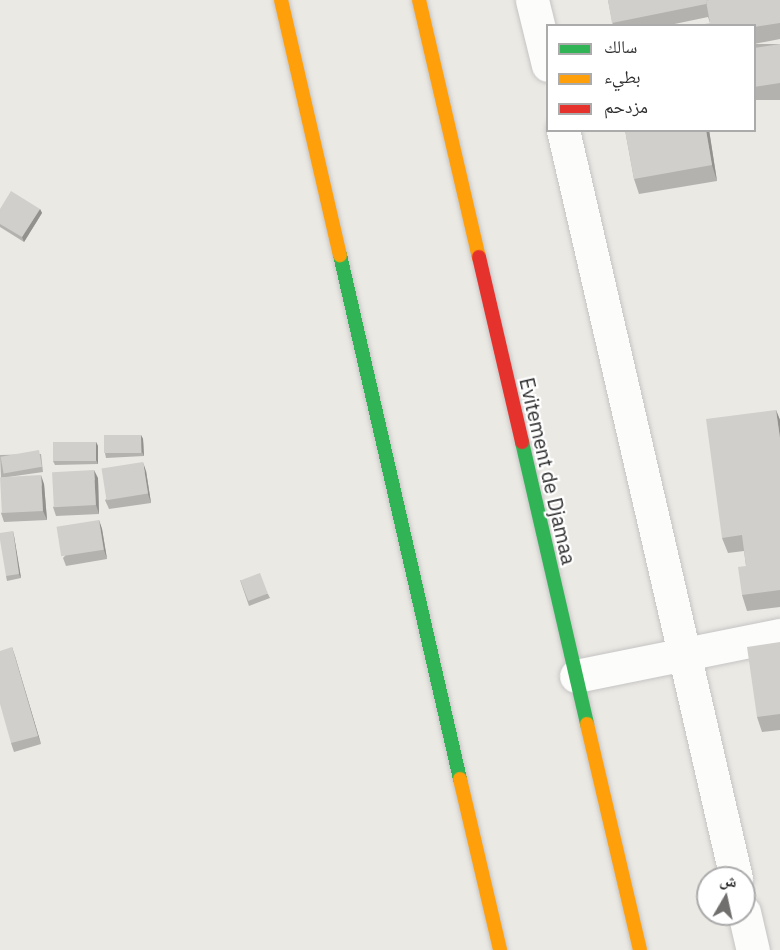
<!DOCTYPE html>
<meta charset="utf-8">
<style>
body{margin:0}
#map{position:relative;width:780px;height:950px;overflow:hidden;background:#ebe9e4;font-family:"IBM Plex Sans","Noto Naskh Arabic",sans-serif}
div>[style]{position:absolute}
.roads{filter:drop-shadow(0 0 2px #c5c4c4) drop-shadow(0 0 2px #c5c4c4)}
.street>*{height:33px;margin:-16.5px;padding:0 16.5px;transform-origin:16.5px;border-radius:16.5px;background:#fcfcfb}
.fast>*{height:14px;margin:-7px;padding:0 7px;transform-origin:7px;border-radius:7px;background:#30b455}
.slow>*{height:14px;margin:-7px;padding:0 7px;transform-origin:7px;border-radius:7px;background:#ff9f0a}
.jam>*{height:14px;margin:-7px;padding:0 7px;transform-origin:7px;border-radius:7px;background:#e5322d}
.wall>*{inset:0;background:#b3b2af;transform-origin:0 0}
.shaded-wall>*{inset:0;background:#92918e}
.building>*{inset:0;background:#d0cfcb;transform-origin:0 0}
span{translate:-50% -50%;white-space:nowrap;text-align:center;line-height:1.15;-webkit-text-stroke:4.5px #fff;paint-order:stroke}
.street-label{font-size:20px;color:#2e2e2e}
.legend{position:absolute;left:546px;top:24px;width:210px;height:108px;box-sizing:border-box;background:#fff;border:2px solid #ababab;margin:0;padding:8px 10px;list-style:none;font-size:18px;color:#2e2e2e}
.legend li{display:flex;align-items:center;gap:12px;height:30px}
.legend b{width:30px;border:2px solid #ababab}
.north{position:absolute;left:696px;top:866px;width:60px;height:60px;box-sizing:border-box;background:#fff;border:2px solid #ababab;border-radius:50%;rotate:9deg;font-size:16px;font-weight:700;line-height:24px;text-align:center;color:#2e2e2e}
.north::after{content:'';display:block;margin:auto;width:21px;height:27px;background:#706f6e;clip-path:polygon(50% 0,100% 100%,50% 72%,0 100%)}
</style>
<div id="map">
<div class="roads">
<div class="street">
<div style="left:532px;top:0;width:67px;rotate:76.2deg"></div>
<div style="left:563px;top:130px;width:768px;rotate:76.98deg"></div>
<div style="left:576px;top:676px;width:208px;rotate:-11.4deg"></div>
<div style="left:744px;top:912px;width:39px;rotate:77deg"></div>
</div>
<div class="fast">
<div style="left:340px;top:255px;width:538px;rotate:77.1deg"></div>
<div style="left:522px;top:442px;width:289px;rotate:77deg"></div>
</div>
<div class="slow">
<div style="left:281px;top:0;width:262px;rotate:77deg"></div>
<div style="left:419px;top:0;width:264px;rotate:76.9deg"></div>
<div style="left:587px;top:724px;width:232px;rotate:76.8deg"></div>
<div style="left:460px;top:779px;width:176px;rotate:76.8deg"></div>
</div>
<div class="jam">
<div style="left:479px;top:257px;width:190px;rotate:76.9deg"></div>
</div>
</div>
<div class="wall">
<div style="clip-path:polygon(608px 0,780px 0,780px 39px,754px 44px,754px 26px,710px 23px,708px 17px,665px 26px,613px 26px)"></div>
<div style="left:780px;top:44px;width:56px;height:26px;rotate:90deg"></div>
<div style="clip-path:polygon(625px 130px,709px 130px,717px 181px,639px 194px,634px 179px)"></div>
<div style="clip-path:polygon(0 209px,40px 209px,42px 213px,24px 242px,0 227px)"></div>
<div style="clip-path:polygon(776px 410px,780px 420px,780px 607px,747px 611px,742px 595px,746px 566px,744px 551px,728px 553px,722px 538px)"></div>
<div style="clip-path:polygon(141px 435px,143px 439px,144px 456px,106px 458px,105px 453px)"></div>
<div style="clip-path:polygon(96px 442px,98px 446px,98px 464px,55px 465px,53px 461px)"></div>
<div style="clip-path:polygon(41px 454px,43px 472px,1px 478px,0 455px)"></div>
<div style="clip-path:polygon(146px 471px,151px 503px,109px 509px,105px 500px)"></div>
<div style="clip-path:polygon(98px 478px,99px 514px,56px 516px,53px 507px)"></div>
<div style="clip-path:polygon(44px 484px,47px 520px,4px 522px,1px 513px)"></div>
<div style="clip-path:polygon(99px 520px,102px 529px,107px 559px,66px 566px,63px 558px)"></div>
<div style="clip-path:polygon(13px 531px,14px 536px,21px 578px,7px 581px,6px 576px)"></div>
<div style="clip-path:polygon(240px 580px,268px 594px,270px 598px,249px 606px)"></div>
<div style="clip-path:polygon(780px 642px,780px 730px,762px 732px,757px 717px)"></div>
<div style="clip-path:polygon(12px 647px,41px 744px,14px 752px,11px 743px)"></div>
</div>
<div class="shaded-wall">
<div style="clip-path:polygon(706px 130px,709px 130px,717px 181px,712px 165px)"></div>
<div style="clip-path:polygon(40px 209px,42px 213px,24px 242px,22px 237px)"></div>
<div style="clip-path:polygon(776px 410px,780px 420px,780px 438px)"></div>
<div style="clip-path:polygon(141px 435px,143px 439px,144px 456px,142px 452px)"></div>
<div style="clip-path:polygon(96px 442px,98px 446px,98px 464px,96px 460px)"></div>
<div style="clip-path:polygon(143px 462px,146px 471px,151px 503px,148px 494px)"></div>
<div style="clip-path:polygon(94px 470px,98px 478px,99px 514px,96px 505px)"></div>
<div style="clip-path:polygon(41px 475px,44px 484px,47px 520px,43px 511px)"></div>
<div style="clip-path:polygon(99px 520px,102px 529px,107px 559px,104px 550px)"></div>
<div style="clip-path:polygon(13px 531px,14px 536px,21px 578px,19px 574px)"></div>
<div style="clip-path:polygon(12px 647px,15px 656px,41px 744px,38px 736px)"></div>
</div>
<div class="building">
<div style="clip-path:polygon(608px 0,709px 0,706px 1px,706px 4px,612px 23px)"></div>
<div style="clip-path:polygon(709px 0,780px 0,780px 23px,754px 27px,754px 26px,694px 26px,710px 23px,706px 1px)"></div>
<div style="clip-path:polygon(780px 44px,780px 83px,754px 87px,754px 48px)"></div>
<div style="clip-path:polygon(625px 130px,706px 130px,712px 165px,634px 179px)"></div>
<div style="clip-path:polygon(11px 191px,40px 209px,22px 237px,0 224px,0 209px)"></div>
<div style="clip-path:polygon(776px 410px,780px 438px,780px 590px,742px 595px,738px 567px,746px 566px,742px 535px,722px 538px,706px 419px)"></div>
<div style="left:104px;top:435px;width:37px;height:18px"></div>
<div style="left:53px;top:442px;width:43px;height:19px"></div>
<div style="left:39px;top:450px;width:17px;height:39px;rotate:80deg"></div>
<div style="left:143px;top:462px;width:32px;height:42px;rotate:81deg"></div>
<div style="left:94px;top:470px;width:35px;height:42px;rotate:87deg"></div>
<div style="left:41px;top:475px;width:36px;height:41px;rotate:87deg"></div>
<div style="left:99px;top:520px;width:30px;height:43px;rotate:81deg"></div>
<div style="clip-path:polygon(13px 531px,19px 574px,6px 576px,0 540px,0 533px)"></div>
<div style="left:260px;top:573px;width:22px;height:21px;rotate:69deg"></div>
<div style="clip-path:polygon(780px 642px,780px 714px,757px 717px,747px 647px)"></div>
<div style="clip-path:polygon(12px 647px,38px 736px,11px 743px,0 704px,0 651px)"></div>
</div>
<div class="street-label">
<span style="left:548px;top:471px;rotate:77deg">Evitement de Djamaa</span>
</div>
<ul class="legend">
<li><b style="height:8px;background:#30b455"></b>سالك</li>
<li><b style="height:8px;background:#ff9f0a"></b>بطيء</li>
<li><b style="height:8px;background:#e5322d"></b>مزدحم</li>
</ul>
<div class="north">ش</div>
</div>
